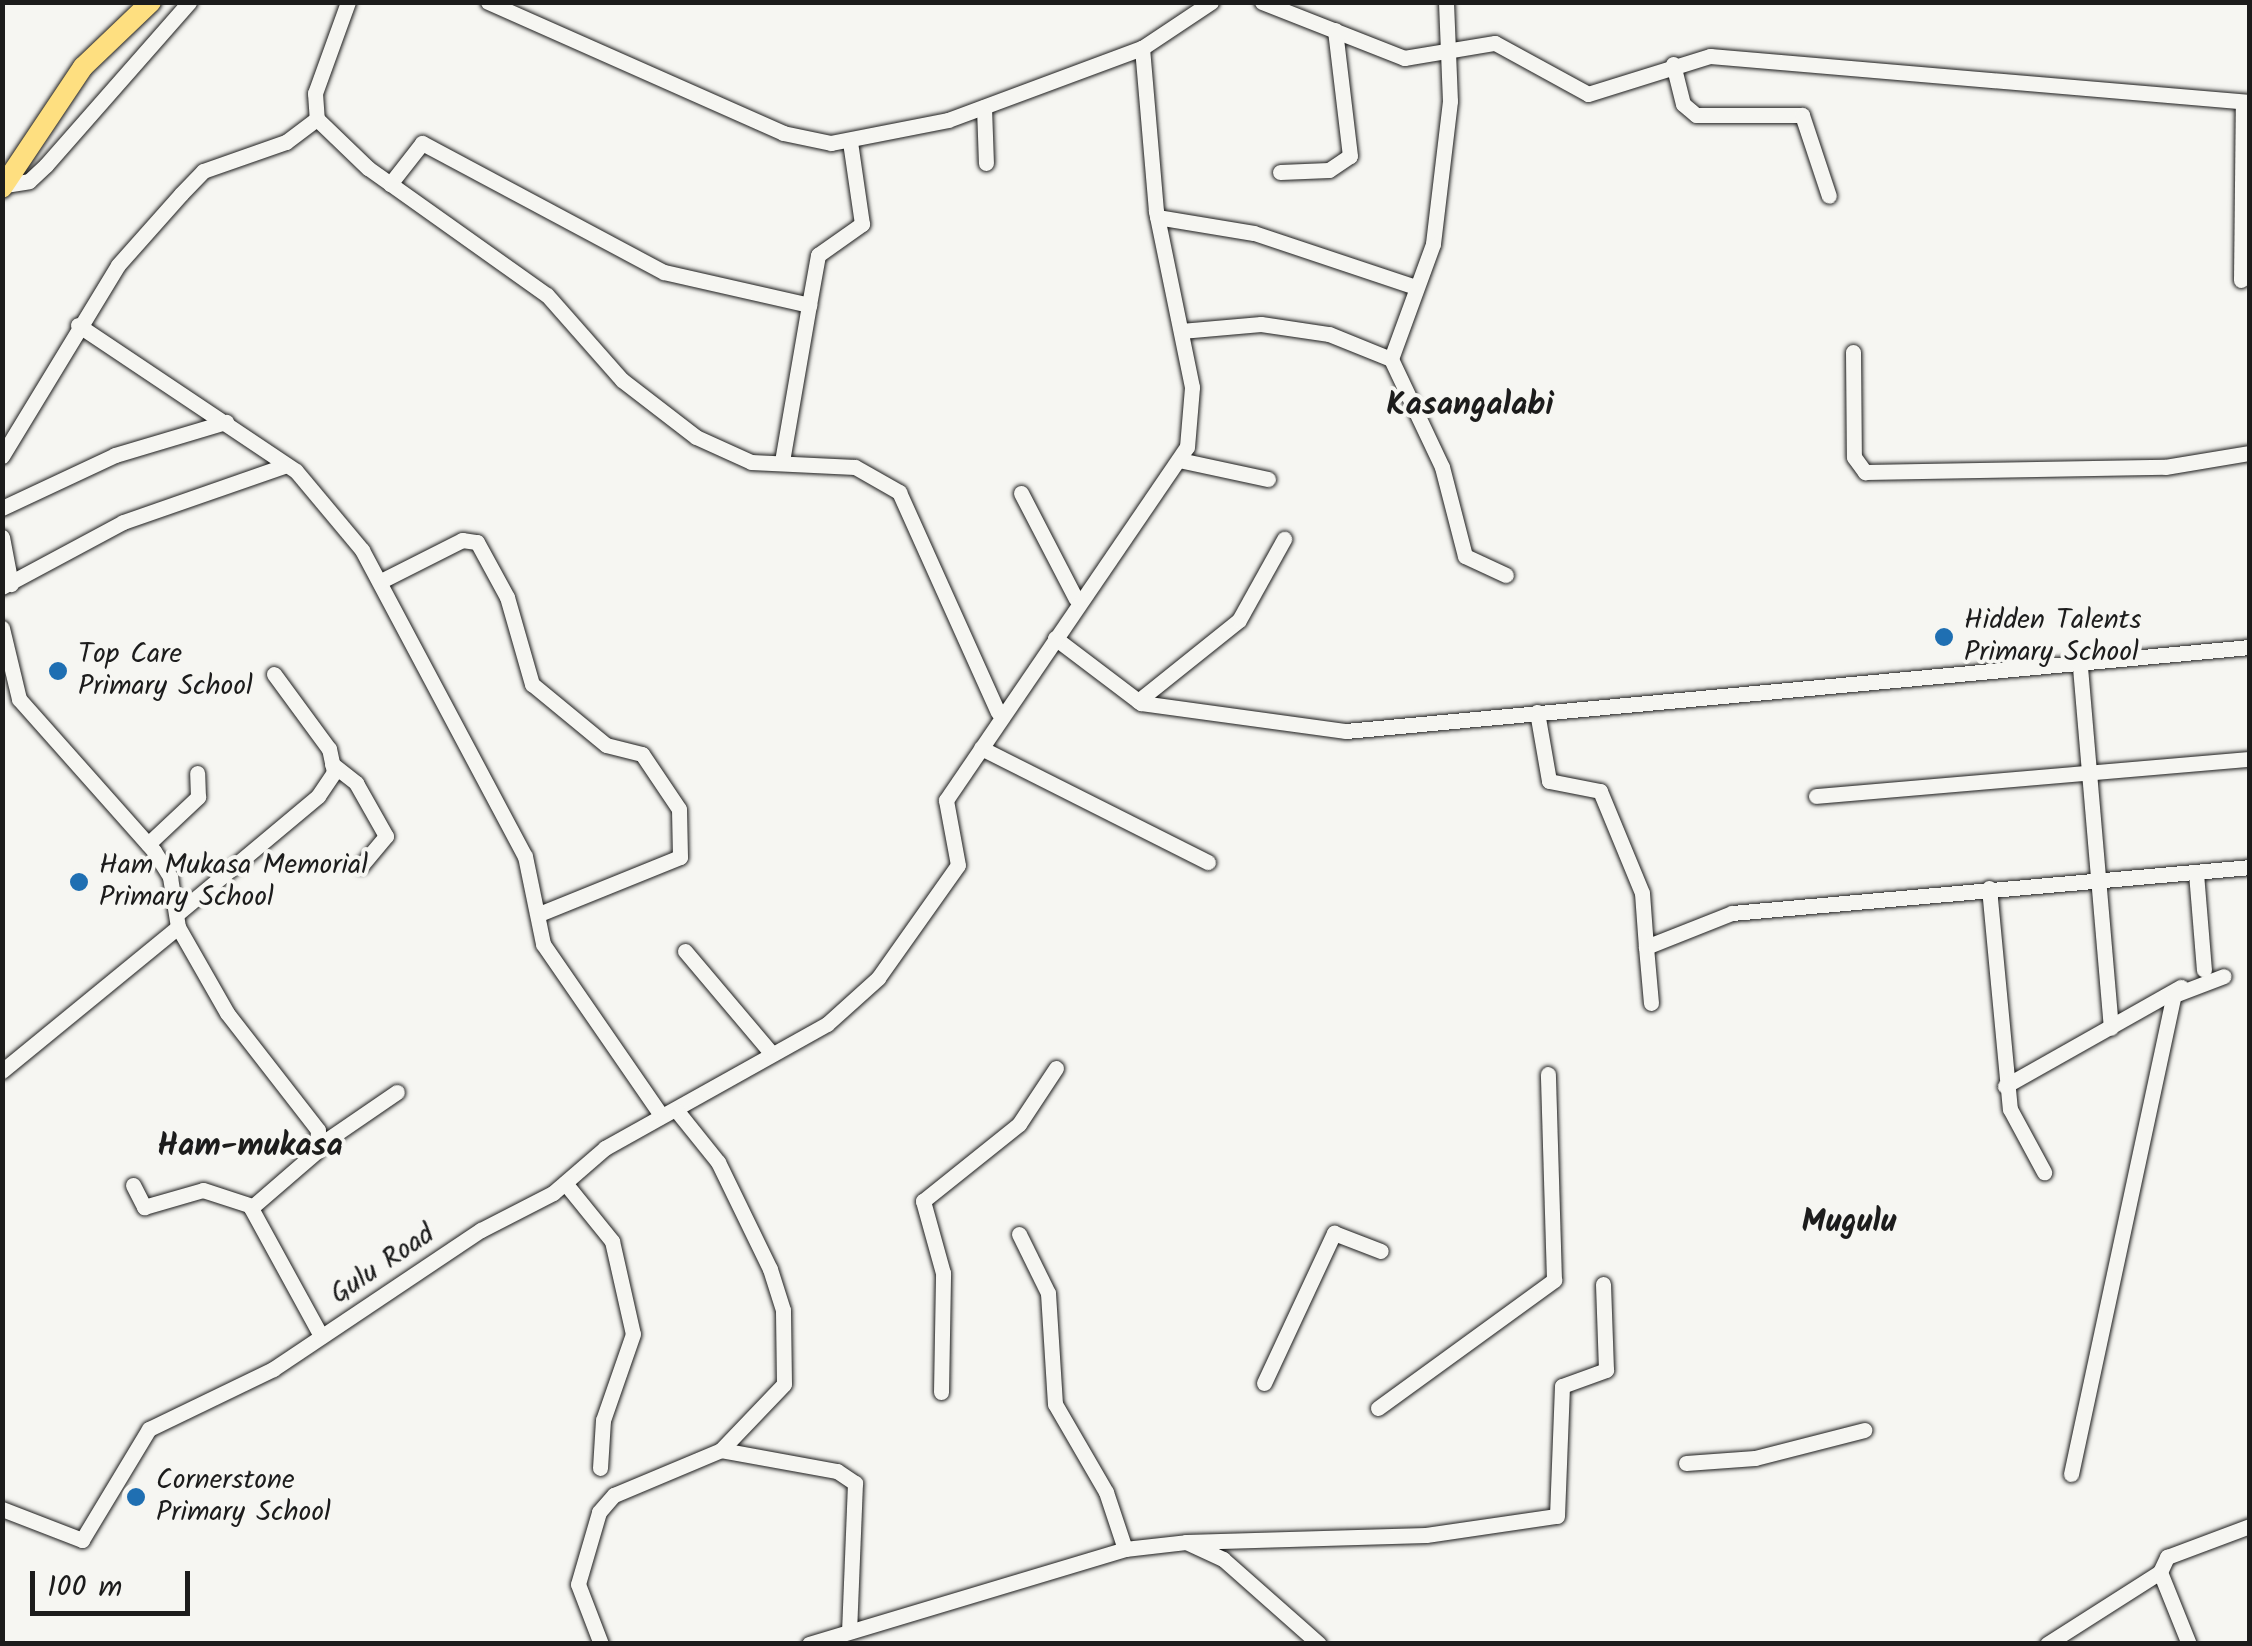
<!DOCTYPE html>
<style>
body{margin:0}
#map{position:relative;width:2252px;height:1646px;overflow:hidden;background:#f6f6f2;font-family:Kalam,sans-serif}
div>[style]{position:absolute}
.roads{filter:drop-shadow(0 0 2px #1c1c1c) drop-shadow(0 0 2px #1c1c1c)}
.minor>*{height:15px;margin:-7.5px;padding:0 7.5px;transform-origin:7.5px;border-radius:7.5px;background:#f6f6f2}
.major>*{height:20px;margin:-10px;padding:0 10px;transform-origin:10px;border-radius:10px;background:#fedf80}
.dots>*{width:28px;height:28px;translate:-50% -50%;box-sizing:border-box;border:5px solid #f6f6f2;border-radius:50%}
span{translate:-50% -50%;white-space:nowrap;text-align:center;line-height:1.15;-webkit-text-stroke:8px #f6f6f2;paint-order:stroke}
.poi-label{font-size:28px;color:#1c1c1c}
.left{translate:0 -50%;text-align:left}
.street-label{font-size:28px;color:#1c1c1c}
.quarter-label{font-size:32px;color:#1c1c1c;font-weight:700}
.frame{position:absolute;inset:0;border:5px solid #1c1c1c;pointer-events:none}
.scale{position:absolute;left:30px;top:1571px;width:160px;height:45px;box-sizing:border-box;border:5px solid #1c1c1c;border-top:0;padding-left:12px;font-size:30px;line-height:35px;white-space:nowrap;color:#1c1c1c;-webkit-text-stroke:8px #f6f6f2;paint-order:stroke}
</style>
<div id="map">
<div class="roads">
<div class="minor">
<div style="left:348px;top:2px;width:97px;rotate:109.9deg"></div>
<div style="left:315px;top:93px;width:26px;rotate:86deg"></div>
<div style="left:317px;top:119px;width:71px;rotate:43.9deg"></div>
<div style="left:368px;top:168px;width:219px;rotate:35.4deg"></div>
<div style="left:547px;top:295px;width:113px;rotate:48.6deg"></div>
<div style="left:622px;top:380px;width:93px;rotate:37.6deg"></div>
<div style="left:696px;top:437px;width:60px;rotate:24.4deg"></div>
<div style="left:751px;top:462px;width:104px;rotate:2.8deg"></div>
<div style="left:855px;top:467px;width:51px;rotate:29.6deg"></div>
<div style="left:899px;top:492px;width:241px;rotate:65.8deg"></div>
<div style="left:488px;top:2px;width:323px;rotate:23.9deg"></div>
<div style="left:783px;top:133px;width:49px;rotate:11.8deg"></div>
<div style="left:831px;top:143px;width:119px;rotate:-11.1deg"></div>
<div style="left:948px;top:120px;width:207px;rotate:-20.4deg"></div>
<div style="left:1142px;top:48px;width:83px;rotate:-33.7deg"></div>
<div style="left:1262px;top:2px;width:153px;rotate:21.5deg"></div>
<div style="left:1404px;top:58px;width:92px;rotate:-9.4deg"></div>
<div style="left:1495px;top:43px;width:106px;rotate:28.7deg"></div>
<div style="left:1588px;top:94px;width:128px;rotate:-17.3deg"></div>
<div style="left:1710px;top:56px;width:542px;rotate:4.87deg"></div>
<div style="left:1446px;top:2px;width:99px;rotate:87.7deg"></div>
<div style="left:1450px;top:101px;width:144px;rotate:96.8deg"></div>
<div style="left:1433px;top:244px;width:122px;rotate:110.1deg"></div>
<div style="left:1391px;top:359px;width:119px;rotate:64.7deg"></div>
<div style="left:1442px;top:467px;width:92px;rotate:75.5deg"></div>
<div style="left:1465px;top:556px;width:45px;rotate:24.9deg"></div>
<div style="left:1673px;top:64px;width:41px;rotate:76deg"></div>
<div style="left:1683px;top:104px;width:17px;rotate:40deg"></div>
<div style="left:1696px;top:115px;width:106px"></div>
<div style="left:1802px;top:115px;width:85px;rotate:71.6deg"></div>
<div style="left:984px;top:107px;width:56px;rotate:88deg"></div>
<div style="left:1280px;top:172px;width:49px;rotate:-2.3deg"></div>
<div style="left:1329px;top:170px;width:25px;rotate:-34deg"></div>
<div style="left:1350px;top:156px;width:127px;rotate:-96.8deg"></div>
<div style="left:390px;top:184px;width:52px;rotate:-52deg"></div>
<div style="left:422px;top:143px;width:274px;rotate:28.1deg"></div>
<div style="left:664px;top:272px;width:149px;rotate:12.8deg"></div>
<div style="left:809px;top:305px;width:158px;rotate:99.8deg"></div>
<div style="left:5px;top:185px;width:24px;rotate:-9deg"></div>
<div style="left:29px;top:181px;width:23px;rotate:-43deg"></div>
<div style="left:46px;top:165px;width:217px;rotate:-48.7deg"></div>
<div style="left:1157px;top:217px;width:98px;rotate:9.4deg"></div>
<div style="left:1254px;top:233px;width:170px;rotate:18.5deg"></div>
<div style="left:2241px;top:280px;width:178px;rotate:-89.4deg"></div>
<div style="left:809px;top:305px;width:51px;rotate:-79.8deg"></div>
<div style="left:818px;top:255px;width:54px;rotate:-35.2deg"></div>
<div style="left:862px;top:224px;width:83px;rotate:-98.3deg"></div>
<div style="left:78px;top:325px;width:262px;rotate:33.8deg"></div>
<div style="left:296px;top:471px;width:103px;rotate:50.1deg"></div>
<div style="left:362px;top:550px;width:347px;rotate:62deg"></div>
<div style="left:525px;top:856px;width:90px;rotate:78.4deg"></div>
<div style="left:543px;top:944px;width:208px;rotate:55.4deg"></div>
<div style="left:1181px;top:331px;width:80px;rotate:-5deg"></div>
<div style="left:1261px;top:324px;width:69px;rotate:8.4deg"></div>
<div style="left:1329px;top:334px;width:67px;rotate:22deg"></div>
<div style="left:1853px;top:352px;width:105px;rotate:89.5deg"></div>
<div style="left:1854px;top:457px;width:19px;rotate:54deg"></div>
<div style="left:1865px;top:472px;width:300px;rotate:-1deg"></div>
<div style="left:2165px;top:467px;width:86px;rotate:-9.4deg"></div>
<div style="left:2px;top:456px;width:223px;rotate:-58.7deg"></div>
<div style="left:118px;top:265px;width:95px;rotate:-48.4deg"></div>
<div style="left:181px;top:194px;width:32px;rotate:-46deg"></div>
<div style="left:203px;top:171px;width:88px;rotate:-19.3deg"></div>
<div style="left:286px;top:142px;width:39px;rotate:-37deg"></div>
<div style="left:1179px;top:460px;width:91px;rotate:12.1deg"></div>
<div style="left:1021px;top:493px;width:119px;rotate:62.6deg"></div>
<div style="left:2px;top:508px;width:125px;rotate:-25.1deg"></div>
<div style="left:115px;top:455px;width:116px;rotate:-16.6deg"></div>
<div style="left:2px;top:537px;width:48px;rotate:79.2deg"></div>
<div style="left:381px;top:581px;width:91px;rotate:-26.8deg"></div>
<div style="left:462px;top:540px;width:15px;rotate:8deg"></div>
<div style="left:477px;top:542px;width:63px;rotate:61.4deg"></div>
<div style="left:507px;top:597px;width:91px;rotate:74deg"></div>
<div style="left:532px;top:684px;width:96px;rotate:39.5deg"></div>
<div style="left:606px;top:745px;width:37px;rotate:14deg"></div>
<div style="left:642px;top:754px;width:66px;rotate:56.1deg"></div>
<div style="left:679px;top:809px;width:48px;rotate:88.8deg"></div>
<div style="left:680px;top:857px;width:152px;rotate:158deg"></div>
<div style="left:2px;top:587px;width:137px;rotate:-28.2deg"></div>
<div style="left:123px;top:522px;width:170px;rotate:-19.2deg"></div>
<div style="left:2px;top:628px;width:73px;rotate:76.5deg"></div>
<div style="left:19px;top:699px;width:203px;rotate:48.4deg"></div>
<div style="left:154px;top:851px;width:31px;rotate:58deg"></div>
<div style="left:170px;top:877px;width:51px;rotate:80.9deg"></div>
<div style="left:178px;top:927px;width:99px;rotate:60.3deg"></div>
<div style="left:227px;top:1013px;width:148px;rotate:52.1deg"></div>
<div style="left:318px;top:1130px;width:21px;rotate:93deg"></div>
<div style="left:317px;top:1151px;width:87px;rotate:139.2deg"></div>
<div style="left:251px;top:1208px;width:146px;rotate:61.3deg"></div>
<div style="left:1055px;top:638px;width:108px;rotate:37.1deg"></div>
<div style="left:1141px;top:703px;width:207px;rotate:7.8deg"></div>
<div style="left:1346px;top:731px;width:908px;rotate:-5.31deg"></div>
<div style="left:2080px;top:667px;width:362px;rotate:85.1deg"></div>
<div style="left:1138px;top:701px;width:129px;rotate:-38.7deg"></div>
<div style="left:1239px;top:620px;width:93px;rotate:-60.9deg"></div>
<div style="left:1537px;top:712px;width:70px;rotate:80.1deg"></div>
<div style="left:1549px;top:781px;width:52px;rotate:11.1deg"></div>
<div style="left:1600px;top:791px;width:110px;rotate:67.6deg"></div>
<div style="left:1642px;top:893px;width:54px;rotate:85.8deg"></div>
<div style="left:981px;top:748px;width:254px;rotate:26.7deg"></div>
<div style="left:332px;top:764px;width:31px;rotate:38deg"></div>
<div style="left:356px;top:783px;width:61px;rotate:60.5deg"></div>
<div style="left:386px;top:836px;width:39px;rotate:130deg"></div>
<div style="left:1816px;top:796px;width:436px;rotate:-4.9deg"></div>
<div style="left:148px;top:844px;width:69px;rotate:-43.2deg"></div>
<div style="left:198px;top:797px;width:24px;rotate:-92deg"></div>
<div style="left:2196px;top:873px;width:97px;rotate:85.3deg"></div>
<div style="left:1989px;top:888px;width:222px;rotate:84.6deg"></div>
<div style="left:2010px;top:1109px;width:72px;rotate:61.6deg"></div>
<div style="left:177px;top:914px;width:184px;rotate:-39.9deg"></div>
<div style="left:318px;top:796px;width:29px;rotate:-56deg"></div>
<div style="left:334px;top:772px;width:24px;rotate:-102deg"></div>
<div style="left:329px;top:749px;width:93px;rotate:-126.3deg"></div>
<div style="left:685px;top:951px;width:135px;rotate:49.8deg"></div>
<div style="left:1651px;top:1003px;width:56px;rotate:-95.1deg"></div>
<div style="left:1646px;top:947px;width:92px;rotate:-21.6deg"></div>
<div style="left:1732px;top:913px;width:520px;rotate:-5.07deg"></div>
<div style="left:2px;top:1071px;width:227px;rotate:-39.3deg"></div>
<div style="left:2005px;top:1086px;width:202px;rotate:-29.4deg"></div>
<div style="left:321px;top:1144px;width:92px;rotate:-34.4deg"></div>
<div style="left:565px;top:1183px;width:75px;rotate:51deg"></div>
<div style="left:612px;top:1241px;width:95px;rotate:77.3deg"></div>
<div style="left:633px;top:1334px;width:91px;rotate:109.2deg"></div>
<div style="left:603px;top:1420px;width:48px;rotate:93.6deg"></div>
<div style="left:133px;top:1185px;width:25px;rotate:63deg"></div>
<div style="left:144px;top:1207px;width:61px;rotate:-16.1deg"></div>
<div style="left:203px;top:1190px;width:52px;rotate:18.1deg"></div>
<div style="left:1019px;top:1234px;width:66px;rotate:63.8deg"></div>
<div style="left:1048px;top:1293px;width:111px;rotate:86.4deg"></div>
<div style="left:1055px;top:1404px;width:102px;rotate:59.9deg"></div>
<div style="left:1106px;top:1492px;width:60px;rotate:71.6deg"></div>
<div style="left:1264px;top:1383px;width:166px;rotate:-65deg"></div>
<div style="left:1334px;top:1233px;width:50px;rotate:21deg"></div>
<div style="left:941px;top:1392px;width:119px;rotate:-89deg"></div>
<div style="left:943px;top:1273px;width:75px;rotate:-105.5deg"></div>
<div style="left:923px;top:1201px;width:123px;rotate:-38.7deg"></div>
<div style="left:1019px;top:1124px;width:67px;rotate:-56.5deg"></div>
<div style="left:1378px;top:1408px;width:218px;rotate:-36deg"></div>
<div style="left:1554px;top:1280px;width:206px;rotate:-91.7deg"></div>
<div style="left:721px;top:1450px;width:118px;rotate:10.3deg"></div>
<div style="left:837px;top:1471px;width:22px;rotate:34deg"></div>
<div style="left:855px;top:1483px;width:148px;rotate:92.3deg"></div>
<div style="left:1686px;top:1463px;width:69px;rotate:-4.1deg"></div>
<div style="left:1755px;top:1458px;width:113px;rotate:-14.4deg"></div>
<div style="left:2071px;top:1474px;width:490px;rotate:-77.9deg"></div>
<div style="left:2174px;top:995px;width:53px;rotate:-20.8deg"></div>
<div style="left:2px;top:1509px;width:86px;rotate:21.2deg"></div>
<div style="left:82px;top:1540px;width:130px;rotate:-58.9deg"></div>
<div style="left:149px;top:1429px;width:138px;rotate:-25.8deg"></div>
<div style="left:273px;top:1369px;width:250px;rotate:-33.8deg"></div>
<div style="left:481px;top:1230px;width:81px;rotate:-27.2deg"></div>
<div style="left:553px;top:1193px;width:69px;rotate:-40.9deg"></div>
<div style="left:605px;top:1148px;width:254px;rotate:-29.2deg"></div>
<div style="left:827px;top:1024px;width:69px;rotate:-42deg"></div>
<div style="left:878px;top:978px;width:138px;rotate:-54.7deg"></div>
<div style="left:958px;top:865px;width:66px;rotate:-100.5deg"></div>
<div style="left:946px;top:800px;width:427px;rotate:-55.7deg"></div>
<div style="left:1187px;top:447px;width:60px;rotate:-85.2deg"></div>
<div style="left:1192px;top:387px;width:180px;rotate:-101.6deg"></div>
<div style="left:1156px;top:211px;width:164px;rotate:-94.9deg"></div>
<div style="left:1186px;top:1542px;width:240px;rotate:-1.7deg"></div>
<div style="left:1426px;top:1535px;width:132px;rotate:-8.3deg"></div>
<div style="left:1557px;top:1516px;width:130px;rotate:-87.8deg"></div>
<div style="left:1562px;top:1386px;width:47px;rotate:-20deg"></div>
<div style="left:1606px;top:1370px;width:86px;rotate:-92deg"></div>
<div style="left:2160px;top:1572px;width:78px;rotate:68.1deg"></div>
<div style="left:601px;top:1644px;width:64px;rotate:-111deg"></div>
<div style="left:578px;top:1584px;width:75px;rotate:-73.7deg"></div>
<div style="left:599px;top:1512px;width:23px;rotate:-49deg"></div>
<div style="left:614px;top:1495px;width:116px;rotate:-22.8deg"></div>
<div style="left:721px;top:1450px;width:91px;rotate:-46.3deg"></div>
<div style="left:784px;top:1384px;width:74px;rotate:-90.8deg"></div>
<div style="left:783px;top:1310px;width:43px;rotate:-107.6deg"></div>
<div style="left:770px;top:1269px;width:119px;rotate:-115.9deg"></div>
<div style="left:718px;top:1162px;width:65px;rotate:-128.8deg"></div>
<div style="left:809px;top:1644px;width:330px;rotate:-16.7deg"></div>
<div style="left:1125px;top:1549px;width:61px;rotate:-6.5deg"></div>
<div style="left:1186px;top:1542px;width:41px;rotate:24.7deg"></div>
<div style="left:1223px;top:1559px;width:128px;rotate:41.5deg"></div>
<div style="left:2047px;top:1644px;width:134px;rotate:-32.5deg"></div>
<div style="left:2160px;top:1572px;width:17px;rotate:-65deg"></div>
<div style="left:2167px;top:1557px;width:89px;rotate:-20.5deg"></div>
</div>
<div class="major">
<div style="left:2px;top:188px;width:146px;rotate:-56.2deg"></div>
<div style="left:83px;top:67px;width:94px;rotate:-43.7deg"></div>
</div>
</div>
<div class="dots">
<div style="left:1944px;top:637px;background:#1f6fb2"></div>
<div style="left:58px;top:671px;background:#1f6fb2"></div>
<div style="left:79px;top:882px;background:#1f6fb2"></div>
<div style="left:136px;top:1497px;background:#1f6fb2"></div>
</div>
<div class="poi-label">
<span class="left" style="left:1964px;top:637px">Hidden Talents<br>Primary School</span>
<span class="left" style="left:78px;top:671px">Top Care<br>Primary School</span>
<span class="left" style="left:99px;top:882px">Ham Mukasa Memorial<br>Primary School</span>
<span class="left" style="left:156px;top:1497px">Cornerstone<br>Primary School</span>
</div>
<div class="street-label">
<span style="left:383px;top:1265px;rotate:-34deg">Gulu Road</span>
</div>
<div class="quarter-label">
<span style="left:1470px;top:406px">Kasangalabi</span>
<span style="left:250px;top:1147px">Ham-mukasa</span>
<span style="left:1849px;top:1223px">Mugulu</span>
</div>
<div class="frame"></div>
<div class="scale">100 m</div>
</div>
